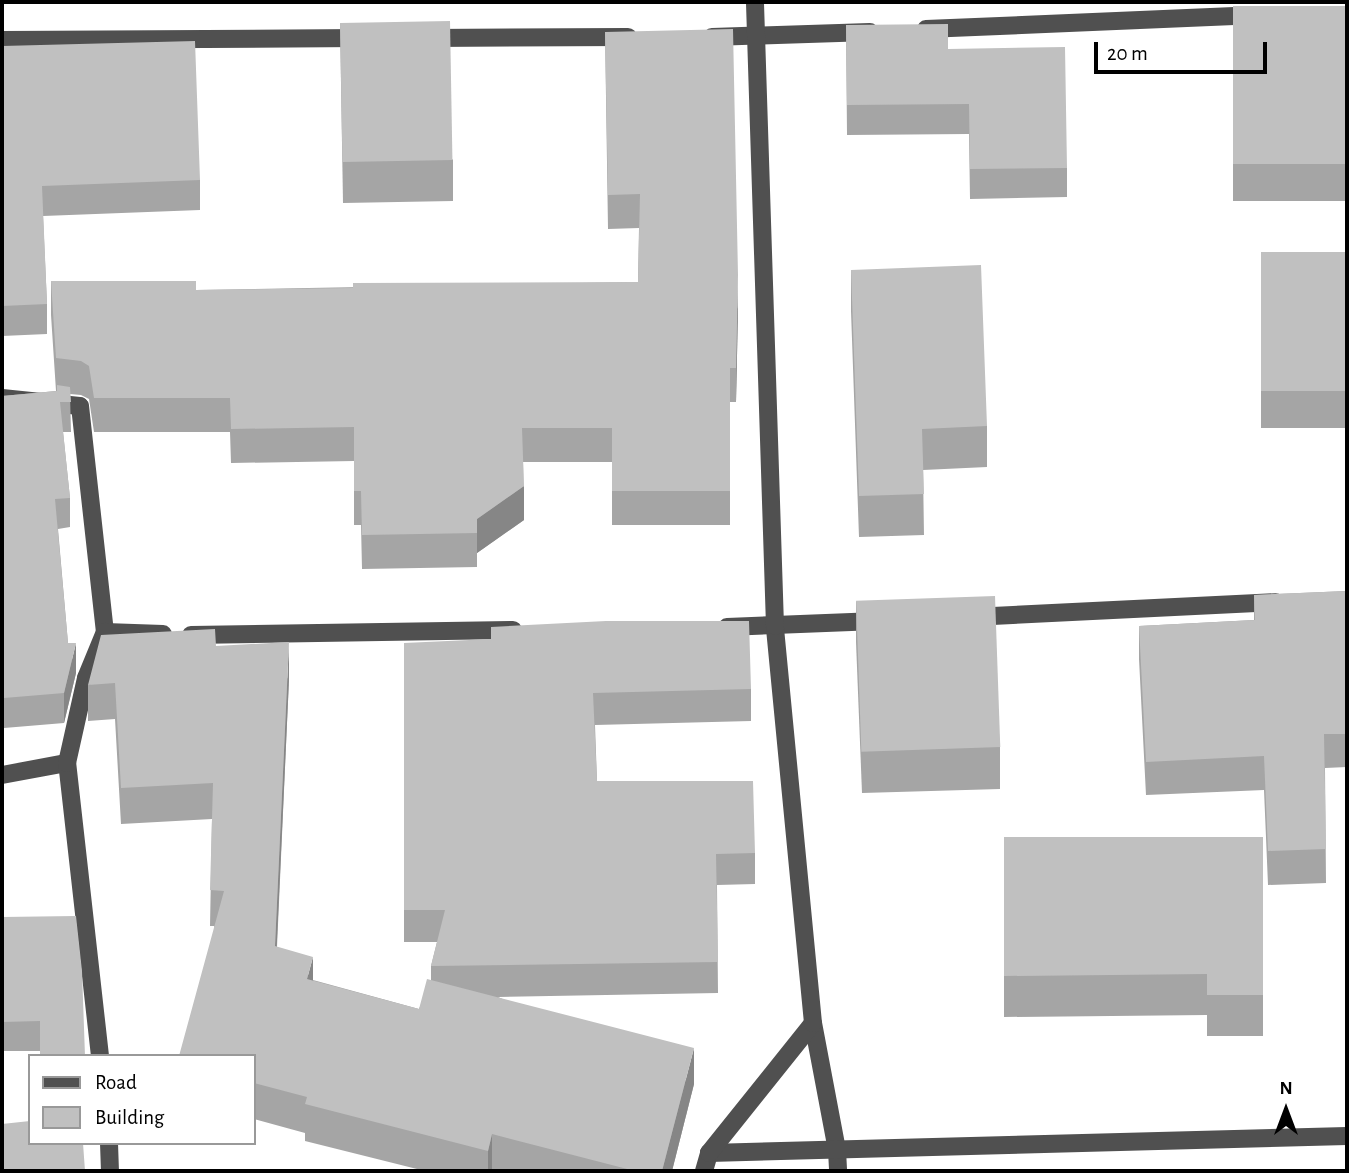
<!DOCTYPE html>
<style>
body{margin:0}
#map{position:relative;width:1349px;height:1173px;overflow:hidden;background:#fff;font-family:"Alegreya Sans",sans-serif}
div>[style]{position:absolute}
.minor>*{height:18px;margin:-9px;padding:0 9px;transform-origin:9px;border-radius:9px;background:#505050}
.wall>*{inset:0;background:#a5a5a5;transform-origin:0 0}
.shaded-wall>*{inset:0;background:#868686}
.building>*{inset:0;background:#c0c0c0;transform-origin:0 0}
span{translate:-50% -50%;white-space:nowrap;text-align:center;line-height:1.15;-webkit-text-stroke:7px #fff;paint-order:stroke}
.frame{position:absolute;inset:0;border:4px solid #000;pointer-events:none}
.legend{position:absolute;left:28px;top:1054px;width:228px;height:91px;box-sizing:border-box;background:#fff;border:2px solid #999;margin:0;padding:9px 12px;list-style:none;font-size:21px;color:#000}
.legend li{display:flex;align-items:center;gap:14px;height:35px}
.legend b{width:35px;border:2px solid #999}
.north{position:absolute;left:1251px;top:1075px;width:70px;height:70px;-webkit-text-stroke:5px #fff;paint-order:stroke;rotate:0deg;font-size:19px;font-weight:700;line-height:28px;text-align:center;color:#000}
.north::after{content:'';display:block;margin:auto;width:24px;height:32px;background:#000;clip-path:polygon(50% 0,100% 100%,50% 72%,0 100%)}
.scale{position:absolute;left:1094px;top:42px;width:173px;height:32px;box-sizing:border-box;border:4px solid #000;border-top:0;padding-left:9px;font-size:21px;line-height:24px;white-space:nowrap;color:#000;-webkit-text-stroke:5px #fff;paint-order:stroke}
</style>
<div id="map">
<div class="minor">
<div style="left:926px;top:29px;width:332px;rotate:-2.4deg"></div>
<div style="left:712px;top:37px;width:158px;rotate:-1.8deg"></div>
<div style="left:429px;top:38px;width:199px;rotate:-0.3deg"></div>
<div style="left:2px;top:40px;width:360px;rotate:-0.3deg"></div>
<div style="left:2px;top:398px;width:78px;rotate:5.9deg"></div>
<div style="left:80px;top:406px;width:227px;rotate:83.7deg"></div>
<div style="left:972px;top:617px;width:304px;rotate:-2.8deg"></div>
<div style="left:727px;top:627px;width:150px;rotate:-2.3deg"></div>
<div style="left:191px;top:635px;width:322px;rotate:-0.9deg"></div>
<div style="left:2px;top:775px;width:66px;rotate:-10.5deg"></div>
<div style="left:813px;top:1023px;width:129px;rotate:79.3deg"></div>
<div style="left:837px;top:1150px;width:21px;rotate:87deg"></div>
<div style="left:100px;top:1056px;width:295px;rotate:-96.4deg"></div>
<div style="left:67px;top:763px;width:87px;rotate:-77.4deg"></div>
<div style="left:86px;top:678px;width:50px;rotate:-67.6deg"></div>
<div style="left:105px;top:632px;width:58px;rotate:2deg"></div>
<div style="left:109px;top:1143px;width:28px;rotate:88deg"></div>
<div style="left:709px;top:1153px;width:638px;rotate:-1.53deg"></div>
<div style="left:704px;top:1171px;width:19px;rotate:-74deg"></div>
<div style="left:709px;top:1153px;width:166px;rotate:-51.3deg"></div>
<div style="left:813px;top:1023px;width:399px;rotate:-95.5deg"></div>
<div style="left:775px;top:626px;width:624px;rotate:-91.84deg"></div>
</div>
<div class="wall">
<div style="left:1233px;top:6px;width:114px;height:195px"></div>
<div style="clip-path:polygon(340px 23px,453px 160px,453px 201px,343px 203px)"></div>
<div style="clip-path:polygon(846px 25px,948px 49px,1067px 168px,1067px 197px,970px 199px,969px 134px,847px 135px)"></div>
<div style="clip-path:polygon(605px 32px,738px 309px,736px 402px,730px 402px,730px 525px,612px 525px,612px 462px,523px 462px,524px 520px,477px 553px,477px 567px,362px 569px,361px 525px,354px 525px,354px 461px,231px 463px,230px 432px,94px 432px,89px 399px,81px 395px,70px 394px,71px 432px,63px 432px,70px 498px,70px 527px,58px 529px,68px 643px,76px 673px,64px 723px,4px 728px,2px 703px,2px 396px,56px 391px,51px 315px,51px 281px,196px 290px,638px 282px,639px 228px,608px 229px)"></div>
<div style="clip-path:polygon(2px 46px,200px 180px,200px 210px,43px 216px,47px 304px,47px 334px,2px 336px)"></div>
<div style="left:1347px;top:252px;width:176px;height:86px;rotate:90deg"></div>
<div style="clip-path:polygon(851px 270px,987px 426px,987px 467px,923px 470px,924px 535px,859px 537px,851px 311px)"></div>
<div style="clip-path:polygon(1347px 591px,1347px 767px,1325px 768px,1326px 883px,1268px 885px,1264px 790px,1146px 795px,1139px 659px,1139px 626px,1254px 620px,1254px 595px)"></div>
<div style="clip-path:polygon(856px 601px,1000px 747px,1000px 789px,862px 793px,856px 642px)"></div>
<div style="clip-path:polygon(404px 643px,751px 689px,751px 721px,595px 725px,597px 781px,755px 853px,755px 884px,717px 885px,718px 993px,498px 997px,694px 1084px,672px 1171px,425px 1171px,305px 1141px,305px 1133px,254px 1119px,254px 1056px,214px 926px,210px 926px,212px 819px,121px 824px,115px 719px,88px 721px,88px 685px,216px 646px,289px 679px,277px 947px,313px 980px,419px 1009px,431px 980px,431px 966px,437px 942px,404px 942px)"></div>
<div style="clip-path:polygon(1004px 837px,1263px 837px,1263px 1036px,1207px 1036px,1207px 1015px,1004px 1017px)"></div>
<div style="clip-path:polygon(2px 917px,85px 1056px,40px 1056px,40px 1051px,2px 1051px)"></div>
</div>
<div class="shaded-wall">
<div style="clip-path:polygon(738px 275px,738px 309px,736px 402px,736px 368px)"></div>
<div style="clip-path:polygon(524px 486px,524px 520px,477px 553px,477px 519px)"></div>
<div style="clip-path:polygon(289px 642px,289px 679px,275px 983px,275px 946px)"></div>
<div style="clip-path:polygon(76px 643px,76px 673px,64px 723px,64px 693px)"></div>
<div style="clip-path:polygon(313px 957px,313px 993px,307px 979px)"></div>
<div style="clip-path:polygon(694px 1048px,694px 1084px,672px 1171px,662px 1171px)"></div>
<div style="clip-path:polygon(492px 1134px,492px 1171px,488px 1171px,488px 1151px)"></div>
</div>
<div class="building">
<div style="left:1233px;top:6px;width:114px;height:158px"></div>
<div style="left:450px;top:21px;width:139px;height:110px;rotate:89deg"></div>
<div style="clip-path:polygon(948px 24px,948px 49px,1065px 47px,1067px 168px,970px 169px,969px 104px,847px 105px,846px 25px)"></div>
<div style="clip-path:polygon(733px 29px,738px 275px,736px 368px,730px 368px,730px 491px,612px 491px,612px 428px,522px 428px,524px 486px,477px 519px,477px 533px,362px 535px,361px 491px,354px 491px,354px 427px,231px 429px,230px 398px,94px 398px,89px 366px,81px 361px,56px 358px,51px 281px,196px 281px,196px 290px,353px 288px,353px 283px,638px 282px,640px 194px,608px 195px,605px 32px)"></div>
<div style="clip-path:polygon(195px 41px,200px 180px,42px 186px,47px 304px,2px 306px,2px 46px)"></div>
<div style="left:1347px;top:252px;width:139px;height:86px;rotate:90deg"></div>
<div style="clip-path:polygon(981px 265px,987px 426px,922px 429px,924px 494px,859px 496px,851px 270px)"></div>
<div style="clip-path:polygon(57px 385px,70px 387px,71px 402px,60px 402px,70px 498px,55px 499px,68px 643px,76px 643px,64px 693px,4px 698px,2px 673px,2px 396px,57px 391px)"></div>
<div style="clip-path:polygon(1347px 591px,1347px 734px,1324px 734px,1326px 849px,1268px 851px,1264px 756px,1146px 762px,1139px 626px,1255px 620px,1254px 595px)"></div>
<div style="left:995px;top:596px;width:151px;height:139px;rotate:88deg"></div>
<div style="clip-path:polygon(606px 621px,749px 621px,751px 689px,593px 693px,597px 781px,753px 781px,755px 853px,716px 854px,718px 962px,431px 966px,445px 910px,404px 910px,404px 643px,491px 639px,491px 627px)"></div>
<div style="clip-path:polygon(215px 629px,216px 646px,289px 642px,275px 946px,313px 957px,307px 979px,419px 1009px,427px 979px,694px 1048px,662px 1171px,635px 1171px,492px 1134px,488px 1151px,305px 1104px,307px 1097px,254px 1083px,254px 1056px,179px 1056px,224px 891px,210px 890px,213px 783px,121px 788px,115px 683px,88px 685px,101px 635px)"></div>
<div style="clip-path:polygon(1004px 837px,1263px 837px,1263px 995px,1207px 995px,1207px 974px,1004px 976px)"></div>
<div style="clip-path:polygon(76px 916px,82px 971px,85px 1056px,40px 1056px,40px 1021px,2px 1022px,2px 917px)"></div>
<div style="clip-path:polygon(30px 1121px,30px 1143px,83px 1143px,85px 1171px,2px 1171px,2px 1124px)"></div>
</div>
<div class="frame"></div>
<ul class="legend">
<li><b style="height:9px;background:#505050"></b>Road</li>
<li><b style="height:19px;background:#c0c0c0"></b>Building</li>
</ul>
<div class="north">N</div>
<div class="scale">20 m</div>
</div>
